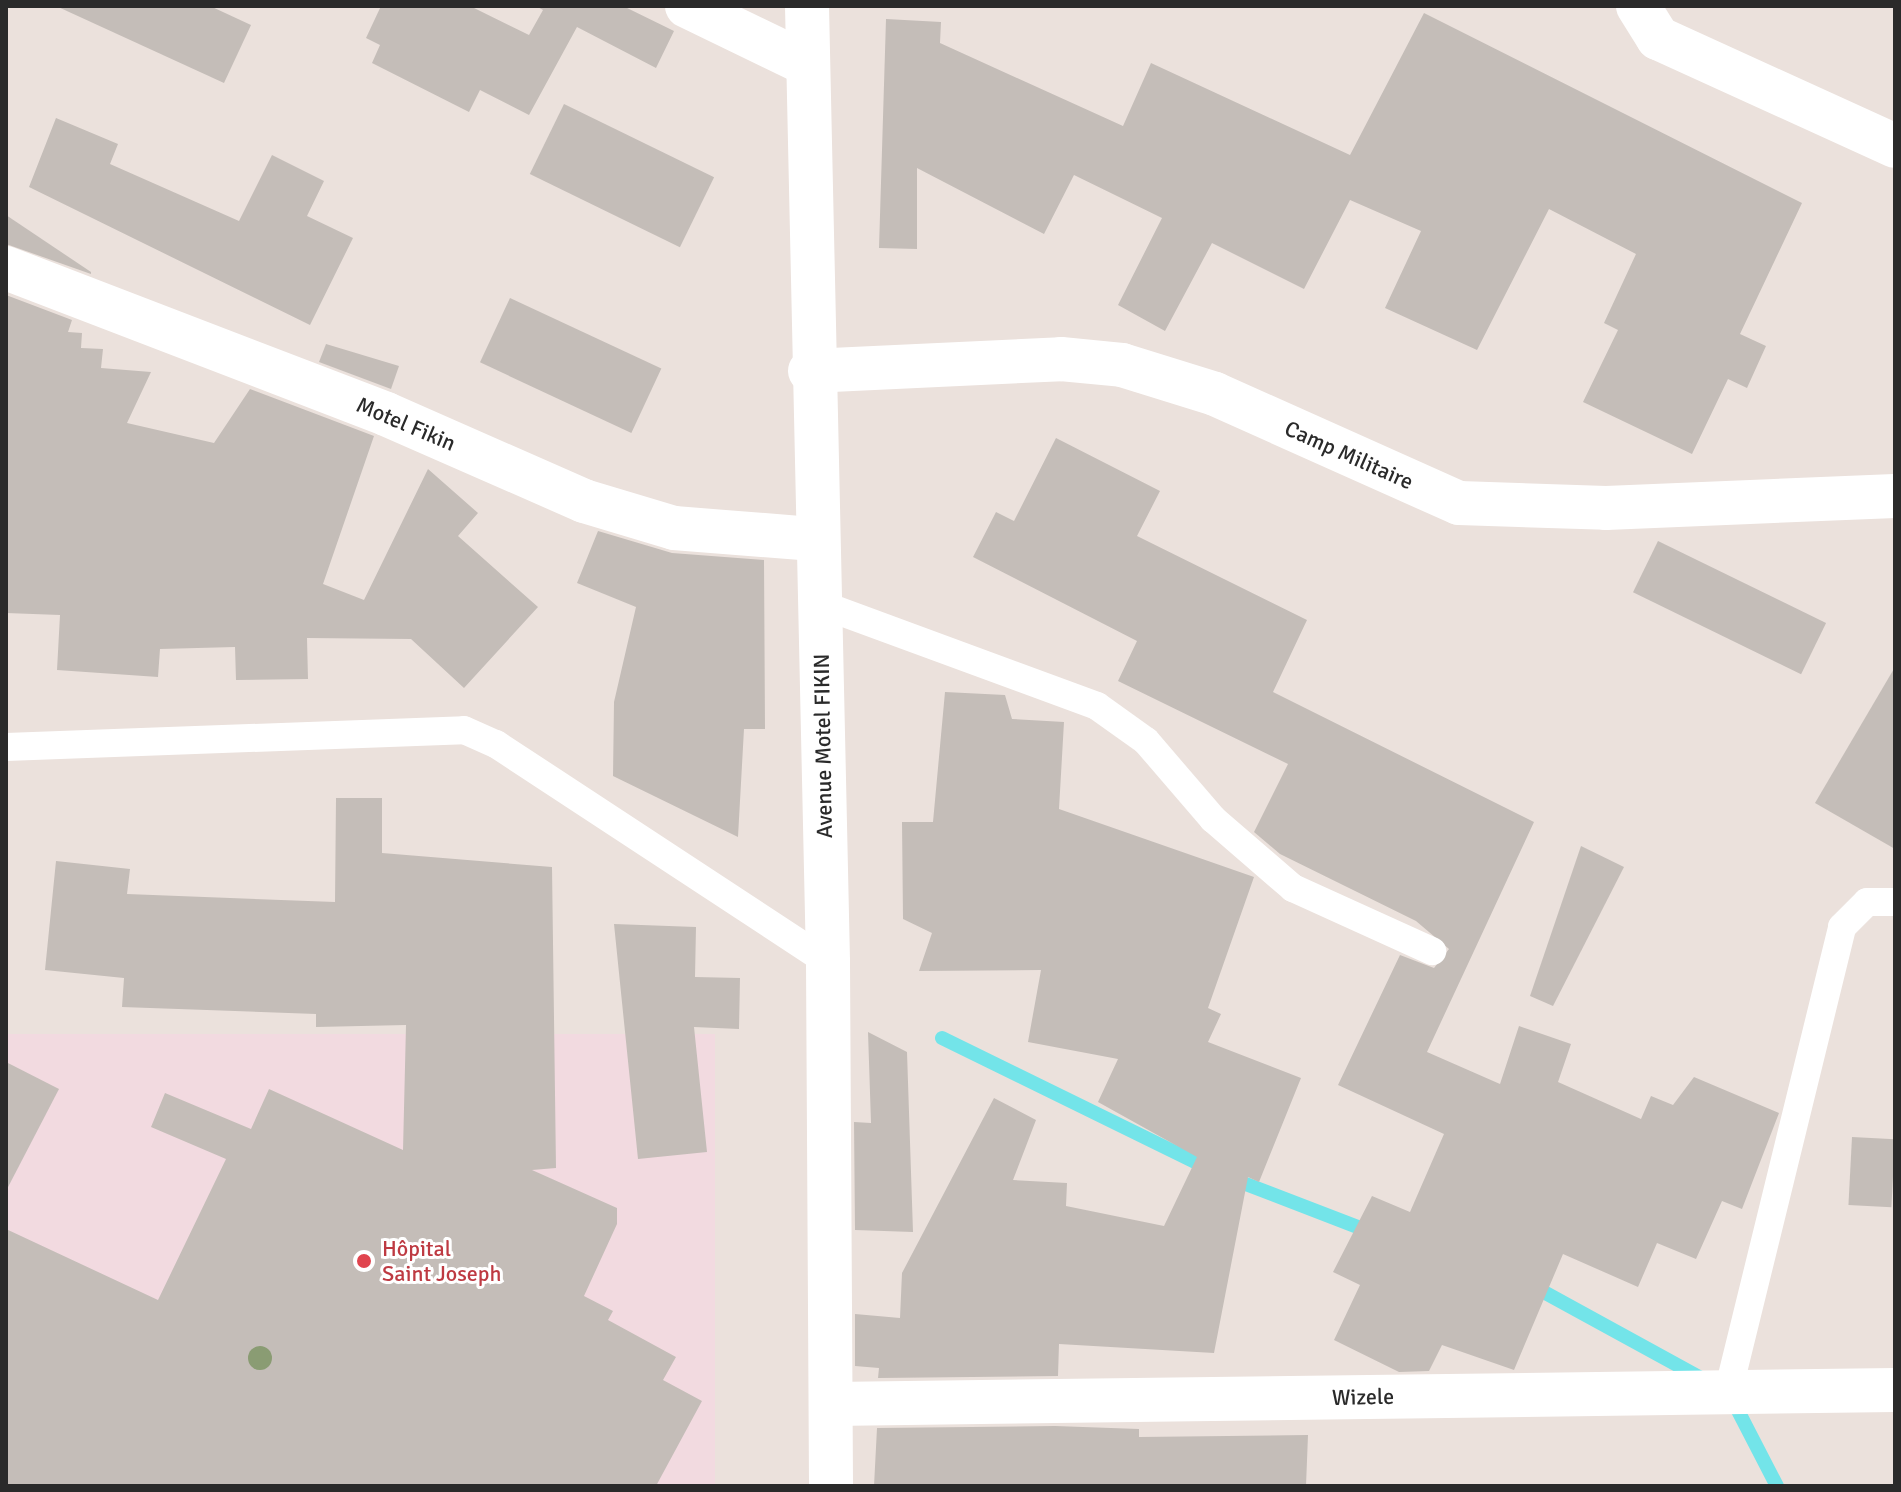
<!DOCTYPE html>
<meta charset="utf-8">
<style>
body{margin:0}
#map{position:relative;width:1901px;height:1492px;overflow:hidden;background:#ebe1dc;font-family:Signika,sans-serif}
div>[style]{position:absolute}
.medical>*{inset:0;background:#f2dae0;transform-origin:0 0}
.stream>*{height:14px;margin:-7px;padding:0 7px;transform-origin:7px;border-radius:7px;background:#73e4e9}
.building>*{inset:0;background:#c4bdb8;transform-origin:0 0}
.service>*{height:28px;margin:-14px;padding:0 14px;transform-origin:14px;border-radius:14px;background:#fff}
.minor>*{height:44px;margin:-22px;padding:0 22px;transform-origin:22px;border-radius:22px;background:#fff}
.trees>*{width:24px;height:24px;margin:-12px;border-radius:50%;background:#8a9c73}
.dots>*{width:22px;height:22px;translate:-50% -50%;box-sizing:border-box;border:4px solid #fff;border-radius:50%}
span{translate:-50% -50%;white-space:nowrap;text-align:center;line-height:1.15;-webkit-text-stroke:6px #fff;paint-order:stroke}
.street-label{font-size:22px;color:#2a2a2a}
.health-label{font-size:22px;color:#be3a42}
.left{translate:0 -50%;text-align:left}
.frame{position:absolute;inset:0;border:8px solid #2a2a2a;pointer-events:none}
</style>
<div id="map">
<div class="medical">
<div style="left:6px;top:1034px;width:709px;height:452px"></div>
</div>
<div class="stream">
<div style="left:942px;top:1038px;width:300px;rotate:26.1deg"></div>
<div style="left:1230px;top:1178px;width:151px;rotate:21deg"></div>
<div style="left:1531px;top:1285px;width:196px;rotate:28.7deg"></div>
<div style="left:1732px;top:1399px;width:98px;rotate:62.7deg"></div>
</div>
<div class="building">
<div style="clip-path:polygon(56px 6px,210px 6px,251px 25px,224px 83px)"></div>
<div style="clip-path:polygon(381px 6px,470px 6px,529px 35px,543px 10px,536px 6px,623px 6px,674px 31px,656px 68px,577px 27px,529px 115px,480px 90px,469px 112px,372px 63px,380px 45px,366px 38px)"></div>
<div style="clip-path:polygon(1424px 13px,1802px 203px,1740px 334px,1766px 346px,1747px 388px,1728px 379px,1692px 454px,1583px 402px,1618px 330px,1604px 323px,1636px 254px,1549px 209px,1477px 350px,1385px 308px,1421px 231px,1350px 200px,1304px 289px,1212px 243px,1165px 331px,1118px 305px,1162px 218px,1074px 175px,1044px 234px,917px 168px,917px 249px,879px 248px,886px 19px,941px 22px,940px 43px,1123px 126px,1151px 63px,1350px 155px)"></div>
<div style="left:564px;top:104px;width:167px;height:78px;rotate:26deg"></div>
<div style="clip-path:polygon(56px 118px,118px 144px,110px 164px,239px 221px,272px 155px,324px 181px,307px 216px,353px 238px,310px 325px,29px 187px)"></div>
<div style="clip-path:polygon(6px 215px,91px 272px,91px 274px,6px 244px)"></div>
<div style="clip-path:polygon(6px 295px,72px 320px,68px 332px,82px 333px,81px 348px,103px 349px,101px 368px,151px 372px,127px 423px,214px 443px,250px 389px,374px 436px,323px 584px,364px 600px,428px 469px,478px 513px,458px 536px,538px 607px,464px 688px,411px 639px,307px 638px,308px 679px,236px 680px,235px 647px,160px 649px,158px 677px,57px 670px,60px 615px,6px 613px)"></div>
<div style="left:510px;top:298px;width:167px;height:71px;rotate:25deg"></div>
<div style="clip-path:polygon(326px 344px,399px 366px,391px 389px,319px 362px)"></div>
<div style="clip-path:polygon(1056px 438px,1160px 491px,1137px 536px,1307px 620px,1273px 692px,1534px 822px,1427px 1052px,1500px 1084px,1519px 1026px,1571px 1044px,1558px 1082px,1641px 1119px,1651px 1096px,1673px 1105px,1694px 1077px,1779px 1113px,1742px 1209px,1722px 1201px,1696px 1259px,1657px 1243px,1638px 1287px,1563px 1254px,1514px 1370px,1442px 1345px,1429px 1371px,1399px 1372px,1334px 1340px,1360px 1285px,1333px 1272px,1372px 1196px,1410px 1212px,1444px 1134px,1338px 1085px,1400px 955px,1434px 968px,1449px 949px,1416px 921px,1280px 854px,1254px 832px,1288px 764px,1118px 681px,1137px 641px,973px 557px,996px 512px,1014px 521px)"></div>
<div style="clip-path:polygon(598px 531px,672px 553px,764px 560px,765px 729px,744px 729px,738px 837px,613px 776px,614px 702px,636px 607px,577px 583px)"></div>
<div style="left:1658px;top:541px;width:187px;height:57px;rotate:26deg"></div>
<div style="clip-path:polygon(1895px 667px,1895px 849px,1815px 803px)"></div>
<div style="clip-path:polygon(945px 692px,1005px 695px,1012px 719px,1064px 722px,1059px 809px,1254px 877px,1208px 1008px,1221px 1014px,1208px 1042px,1301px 1078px,1259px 1182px,1248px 1177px,1214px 1353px,1059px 1344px,1058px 1376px,878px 1378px,879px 1368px,855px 1366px,855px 1314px,900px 1318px,902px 1273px,994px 1098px,1036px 1120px,1013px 1180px,1067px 1183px,1066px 1206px,1164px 1226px,1197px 1157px,1098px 1102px,1118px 1059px,1028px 1042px,1041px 970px,919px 971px,932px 933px,903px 919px,902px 822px,933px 822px)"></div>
<div style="clip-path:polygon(336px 798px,382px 798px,382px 853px,552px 867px,556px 1168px,532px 1170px,617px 1208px,617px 1224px,584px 1296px,613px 1311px,608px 1320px,676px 1357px,663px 1380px,702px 1401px,656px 1486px,6px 1486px,6px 1229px,158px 1300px,226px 1159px,151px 1127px,165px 1093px,251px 1129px,269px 1089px,403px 1150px,406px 1025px,316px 1027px,316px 1014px,122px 1007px,124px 978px,45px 970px,56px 861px,130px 869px,127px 894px,335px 902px)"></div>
<div style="clip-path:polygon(1581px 846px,1624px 867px,1553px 1006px,1530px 996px)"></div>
<div style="clip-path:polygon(614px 924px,696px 927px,695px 977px,740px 978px,739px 1029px,694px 1027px,707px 1152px,638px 1159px)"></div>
<div style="clip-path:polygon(868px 1032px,907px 1052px,913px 1232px,855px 1230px,854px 1122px,871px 1123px)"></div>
<div style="clip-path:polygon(6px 1062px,59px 1089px,6px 1191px)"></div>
<div style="left:1852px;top:1137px;width:43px;height:68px;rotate:3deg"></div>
<div style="clip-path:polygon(1055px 1426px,1139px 1429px,1139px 1437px,1308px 1435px,1306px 1486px,874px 1486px,877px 1428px)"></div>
</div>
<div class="service">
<div style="left:820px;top:604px;width:295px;rotate:20.2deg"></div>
<div style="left:1097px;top:706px;width:60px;rotate:35.5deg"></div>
<div style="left:1146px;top:741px;width:103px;rotate:49.3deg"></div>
<div style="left:1213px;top:819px;width:106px;rotate:40.8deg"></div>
<div style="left:1293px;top:888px;width:153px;rotate:24.4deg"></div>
<div style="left:6px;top:747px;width:458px;rotate:-2.1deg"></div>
<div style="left:464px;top:730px;width:35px;rotate:24deg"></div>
<div style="left:496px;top:744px;width:397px;rotate:33.3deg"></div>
<div style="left:1728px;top:1392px;width:479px;rotate:-76.2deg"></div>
<div style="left:1842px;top:927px;width:35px;rotate:-45deg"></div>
<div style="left:1867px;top:902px;width:28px"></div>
</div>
<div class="minor">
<div style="left:687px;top:6px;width:133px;rotate:25.8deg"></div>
<div style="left:807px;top:6px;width:956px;rotate:88.74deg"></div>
<div style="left:828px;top:962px;width:524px;rotate:89.67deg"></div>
<div style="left:1638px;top:6px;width:38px;rotate:58deg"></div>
<div style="left:1658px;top:38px;width:260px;rotate:24.5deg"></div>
<div style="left:6px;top:268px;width:407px;rotate:21deg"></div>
<div style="left:386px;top:414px;width:216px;rotate:23.7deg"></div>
<div style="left:584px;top:501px;width:94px;rotate:16.7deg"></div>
<div style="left:674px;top:528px;width:141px;rotate:4.5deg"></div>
<div style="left:810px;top:371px;width:251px;rotate:-2.7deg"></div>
<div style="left:1061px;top:359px;width:61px;rotate:5.6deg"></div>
<div style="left:1122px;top:365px;width:97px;rotate:17.3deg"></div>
<div style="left:1215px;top:394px;width:267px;rotate:24.1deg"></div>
<div style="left:1459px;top:503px;width:147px;rotate:1.9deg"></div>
<div style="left:1606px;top:508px;width:289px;rotate:-2.4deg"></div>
<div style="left:832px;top:1404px;width:1063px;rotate:-0.75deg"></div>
</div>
<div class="trees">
<div style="left:260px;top:1358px"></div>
</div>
<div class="dots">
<div style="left:364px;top:1261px;background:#e0444e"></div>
</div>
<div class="street-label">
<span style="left:406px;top:424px;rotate:23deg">Motel Fikin</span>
<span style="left:1349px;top:455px;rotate:24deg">Camp Militaire</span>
<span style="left:823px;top:746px;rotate:-91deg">Avenue Motel FIKIN</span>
<span style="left:1363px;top:1397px;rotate:-1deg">Wizele</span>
</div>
<div class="health-label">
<span class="left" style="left:382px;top:1261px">Hôpital<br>Saint Joseph</span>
</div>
<div class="frame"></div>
</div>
